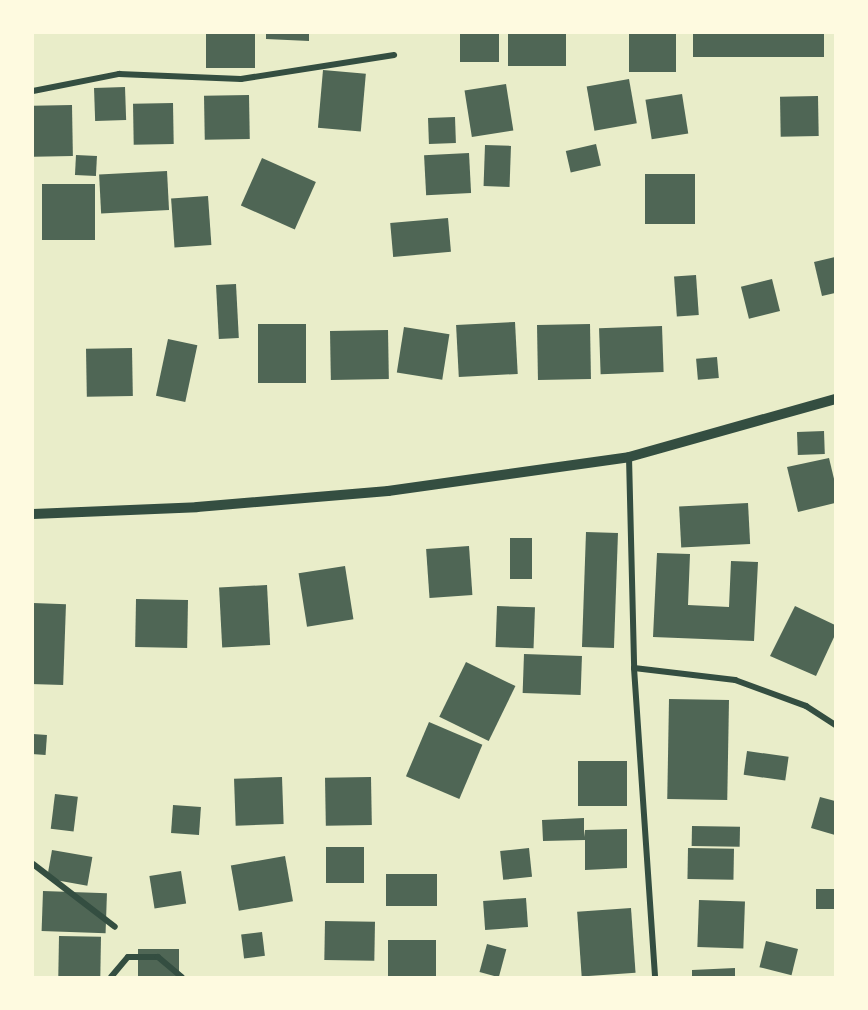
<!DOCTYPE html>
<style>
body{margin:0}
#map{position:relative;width:868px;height:1010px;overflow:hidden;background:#e9edc9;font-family:"Fira Sans",sans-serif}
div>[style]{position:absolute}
.building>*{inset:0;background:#4f6655;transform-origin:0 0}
.minor>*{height:6px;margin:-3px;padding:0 3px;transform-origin:3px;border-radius:3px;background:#344e41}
.tertiary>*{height:10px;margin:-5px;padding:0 5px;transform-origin:5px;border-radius:5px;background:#344e41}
span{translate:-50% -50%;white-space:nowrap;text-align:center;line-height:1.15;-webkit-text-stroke:5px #fefae0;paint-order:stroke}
.frame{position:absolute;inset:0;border:34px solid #fefae0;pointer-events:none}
</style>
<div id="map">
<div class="building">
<div style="left:206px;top:33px;width:49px;height:35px"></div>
<div style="clip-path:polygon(266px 33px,309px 33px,309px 41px,266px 39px)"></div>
<div style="left:460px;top:33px;width:39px;height:29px"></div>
<div style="left:508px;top:33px;width:58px;height:33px"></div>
<div style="left:629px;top:33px;width:47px;height:39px"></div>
<div style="left:693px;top:33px;width:131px;height:24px"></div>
<div style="left:323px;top:70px;width:43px;height:58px;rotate:5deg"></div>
<div style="left:629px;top:79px;width:45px;height:43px;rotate:80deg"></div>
<div style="left:506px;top:84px;width:47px;height:42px;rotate:81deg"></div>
<div style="left:125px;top:87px;width:33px;height:31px;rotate:88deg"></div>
<div style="left:682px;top:94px;width:40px;height:37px;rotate:81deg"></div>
<div style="left:249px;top:95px;width:44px;height:45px;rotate:89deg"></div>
<div style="left:818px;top:96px;width:40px;height:38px;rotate:89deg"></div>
<div style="left:173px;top:103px;width:41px;height:40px;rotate:89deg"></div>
<div style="left:72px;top:105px;width:51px;height:39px;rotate:89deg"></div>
<div style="left:455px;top:117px;width:26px;height:27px;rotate:88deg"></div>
<div style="left:596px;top:144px;width:22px;height:31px;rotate:77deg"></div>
<div style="left:485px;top:145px;width:26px;height:41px;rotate:2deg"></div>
<div style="left:469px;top:153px;width:40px;height:45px;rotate:87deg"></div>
<div style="left:76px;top:155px;width:21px;height:20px;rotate:3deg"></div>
<div style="left:262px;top:158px;width:59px;height:52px;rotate:24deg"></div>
<div style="left:167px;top:171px;width:39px;height:68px;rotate:87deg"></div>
<div style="left:645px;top:174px;width:50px;height:50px"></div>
<div style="left:42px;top:184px;width:53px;height:56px"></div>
<div style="left:208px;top:196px;width:49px;height:37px;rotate:86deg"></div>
<div style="left:448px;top:218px;width:34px;height:58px;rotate:85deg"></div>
<div style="clip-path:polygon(835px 257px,835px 293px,822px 296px,814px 262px)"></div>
<div style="left:696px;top:275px;width:40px;height:22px;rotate:86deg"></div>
<div style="left:772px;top:279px;width:33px;height:32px;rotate:76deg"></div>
<div style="left:236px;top:284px;width:54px;height:20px;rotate:87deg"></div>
<div style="left:515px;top:322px;width:52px;height:59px;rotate:87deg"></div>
<div style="left:258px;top:324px;width:48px;height:59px"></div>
<div style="left:590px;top:324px;width:55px;height:53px;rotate:89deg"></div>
<div style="left:662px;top:326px;width:46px;height:63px;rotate:88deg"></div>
<div style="left:404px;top:327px;width:46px;height:46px;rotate:9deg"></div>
<div style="left:388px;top:330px;width:49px;height:58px;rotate:89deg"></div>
<div style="left:168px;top:339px;width:30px;height:58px;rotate:12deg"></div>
<div style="left:132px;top:348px;width:48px;height:46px;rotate:89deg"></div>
<div style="left:717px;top:357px;width:21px;height:21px;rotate:85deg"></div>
<div style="left:824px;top:431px;width:23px;height:27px;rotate:88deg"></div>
<div style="clip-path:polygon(829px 458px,835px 483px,835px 503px,798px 512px,787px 467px)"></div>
<div style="left:748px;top:503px;width:41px;height:69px;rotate:87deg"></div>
<div style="left:586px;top:532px;width:32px;height:115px;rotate:2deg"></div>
<div style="left:510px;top:538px;width:22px;height:41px"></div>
<div style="left:469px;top:546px;width:49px;height:43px;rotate:86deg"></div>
<div style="clip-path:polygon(657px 553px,690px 554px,688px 605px,729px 607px,731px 561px,758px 562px,754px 641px,653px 637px)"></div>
<div style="left:345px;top:566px;width:54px;height:47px;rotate:81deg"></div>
<div style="left:267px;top:585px;width:60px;height:48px;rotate:87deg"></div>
<div style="left:136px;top:599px;width:52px;height:48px;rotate:1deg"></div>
<div style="left:33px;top:603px;width:33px;height:81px;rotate:2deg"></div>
<div style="left:497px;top:606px;width:38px;height:41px;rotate:2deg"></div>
<div style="clip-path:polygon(795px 606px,835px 625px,835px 635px,816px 676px,770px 656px)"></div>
<div style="left:524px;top:654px;width:58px;height:39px;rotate:2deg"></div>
<div style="left:466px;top:662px;width:55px;height:61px;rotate:26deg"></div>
<div style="left:669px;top:699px;width:60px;height:100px;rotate:1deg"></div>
<div style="left:429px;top:722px;width:58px;height:59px;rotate:23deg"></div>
<div style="left:33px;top:734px;width:14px;height:20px;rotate:4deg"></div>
<div style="left:747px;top:751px;width:42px;height:24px;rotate:8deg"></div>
<div style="left:578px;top:761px;width:49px;height:45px"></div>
<div style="left:282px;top:777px;width:47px;height:48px;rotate:88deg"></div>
<div style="left:371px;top:777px;width:48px;height:46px;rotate:89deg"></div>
<div style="left:55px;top:794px;width:23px;height:35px;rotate:7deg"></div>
<div style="clip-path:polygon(820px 797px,835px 801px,835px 835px,811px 828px)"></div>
<div style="left:173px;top:805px;width:28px;height:28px;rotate:4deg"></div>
<div style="clip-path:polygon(584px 818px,584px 837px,585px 830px,627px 829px,627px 868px,585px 870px,585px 840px,543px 841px,542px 820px)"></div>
<div style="left:692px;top:826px;width:48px;height:20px;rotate:1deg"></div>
<div style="left:326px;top:847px;width:38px;height:36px"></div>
<div style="left:529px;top:848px;width:29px;height:29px;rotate:84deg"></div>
<div style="left:688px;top:848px;width:46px;height:31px;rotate:1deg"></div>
<div style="left:52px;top:850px;width:41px;height:29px;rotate:10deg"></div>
<div style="left:285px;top:856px;width:46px;height:55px;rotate:80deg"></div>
<div style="left:181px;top:871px;width:33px;height:32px;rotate:81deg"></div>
<div style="left:437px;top:874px;width:32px;height:51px;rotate:90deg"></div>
<div style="left:816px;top:889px;width:19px;height:20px"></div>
<div style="left:43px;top:891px;width:64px;height:40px;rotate:2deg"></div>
<div style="left:526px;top:898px;width:29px;height:43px;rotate:86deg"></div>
<div style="left:699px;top:900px;width:46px;height:47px;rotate:2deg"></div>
<div style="left:631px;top:908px;width:65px;height:54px;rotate:86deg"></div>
<div style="left:325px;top:921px;width:50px;height:39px;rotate:1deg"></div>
<div style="left:262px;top:932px;width:24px;height:21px;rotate:83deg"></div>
<div style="left:59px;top:936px;width:42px;height:41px;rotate:1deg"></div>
<div style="left:436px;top:940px;width:37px;height:48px;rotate:90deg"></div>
<div style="left:766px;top:941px;width:33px;height:27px;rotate:14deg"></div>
<div style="left:487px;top:944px;width:20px;height:29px;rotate:15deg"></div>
<div style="left:179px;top:949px;width:28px;height:41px;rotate:90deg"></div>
<div style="clip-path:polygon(735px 968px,735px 977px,692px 977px,692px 970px)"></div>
</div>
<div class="minor">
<div style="left:33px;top:91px;width:88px;rotate:-11.2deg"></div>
<div style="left:119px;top:74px;width:122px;rotate:2.3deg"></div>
<div style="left:241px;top:79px;width:155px;rotate:-8.9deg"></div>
<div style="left:629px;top:457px;width:211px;rotate:88.6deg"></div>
<div style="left:634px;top:668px;width:310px;rotate:86.1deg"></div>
<div style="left:634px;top:668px;width:102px;rotate:6.8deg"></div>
<div style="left:735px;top:680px;width:76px;rotate:20.1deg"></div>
<div style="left:806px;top:706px;width:35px;rotate:33deg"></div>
<div style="left:33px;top:864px;width:103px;rotate:37.5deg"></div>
<div style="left:111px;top:977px;width:26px;rotate:-50deg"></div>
<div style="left:128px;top:957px;width:30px"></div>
<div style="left:158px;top:957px;width:31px;rotate:40deg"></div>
</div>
<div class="tertiary">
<div style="left:33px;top:514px;width:164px;rotate:-2.4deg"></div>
<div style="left:197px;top:507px;width:192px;rotate:-4.8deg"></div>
<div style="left:388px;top:491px;width:243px;rotate:-8deg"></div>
<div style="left:629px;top:457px;width:214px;rotate:-15.7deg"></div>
</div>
<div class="frame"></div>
</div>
